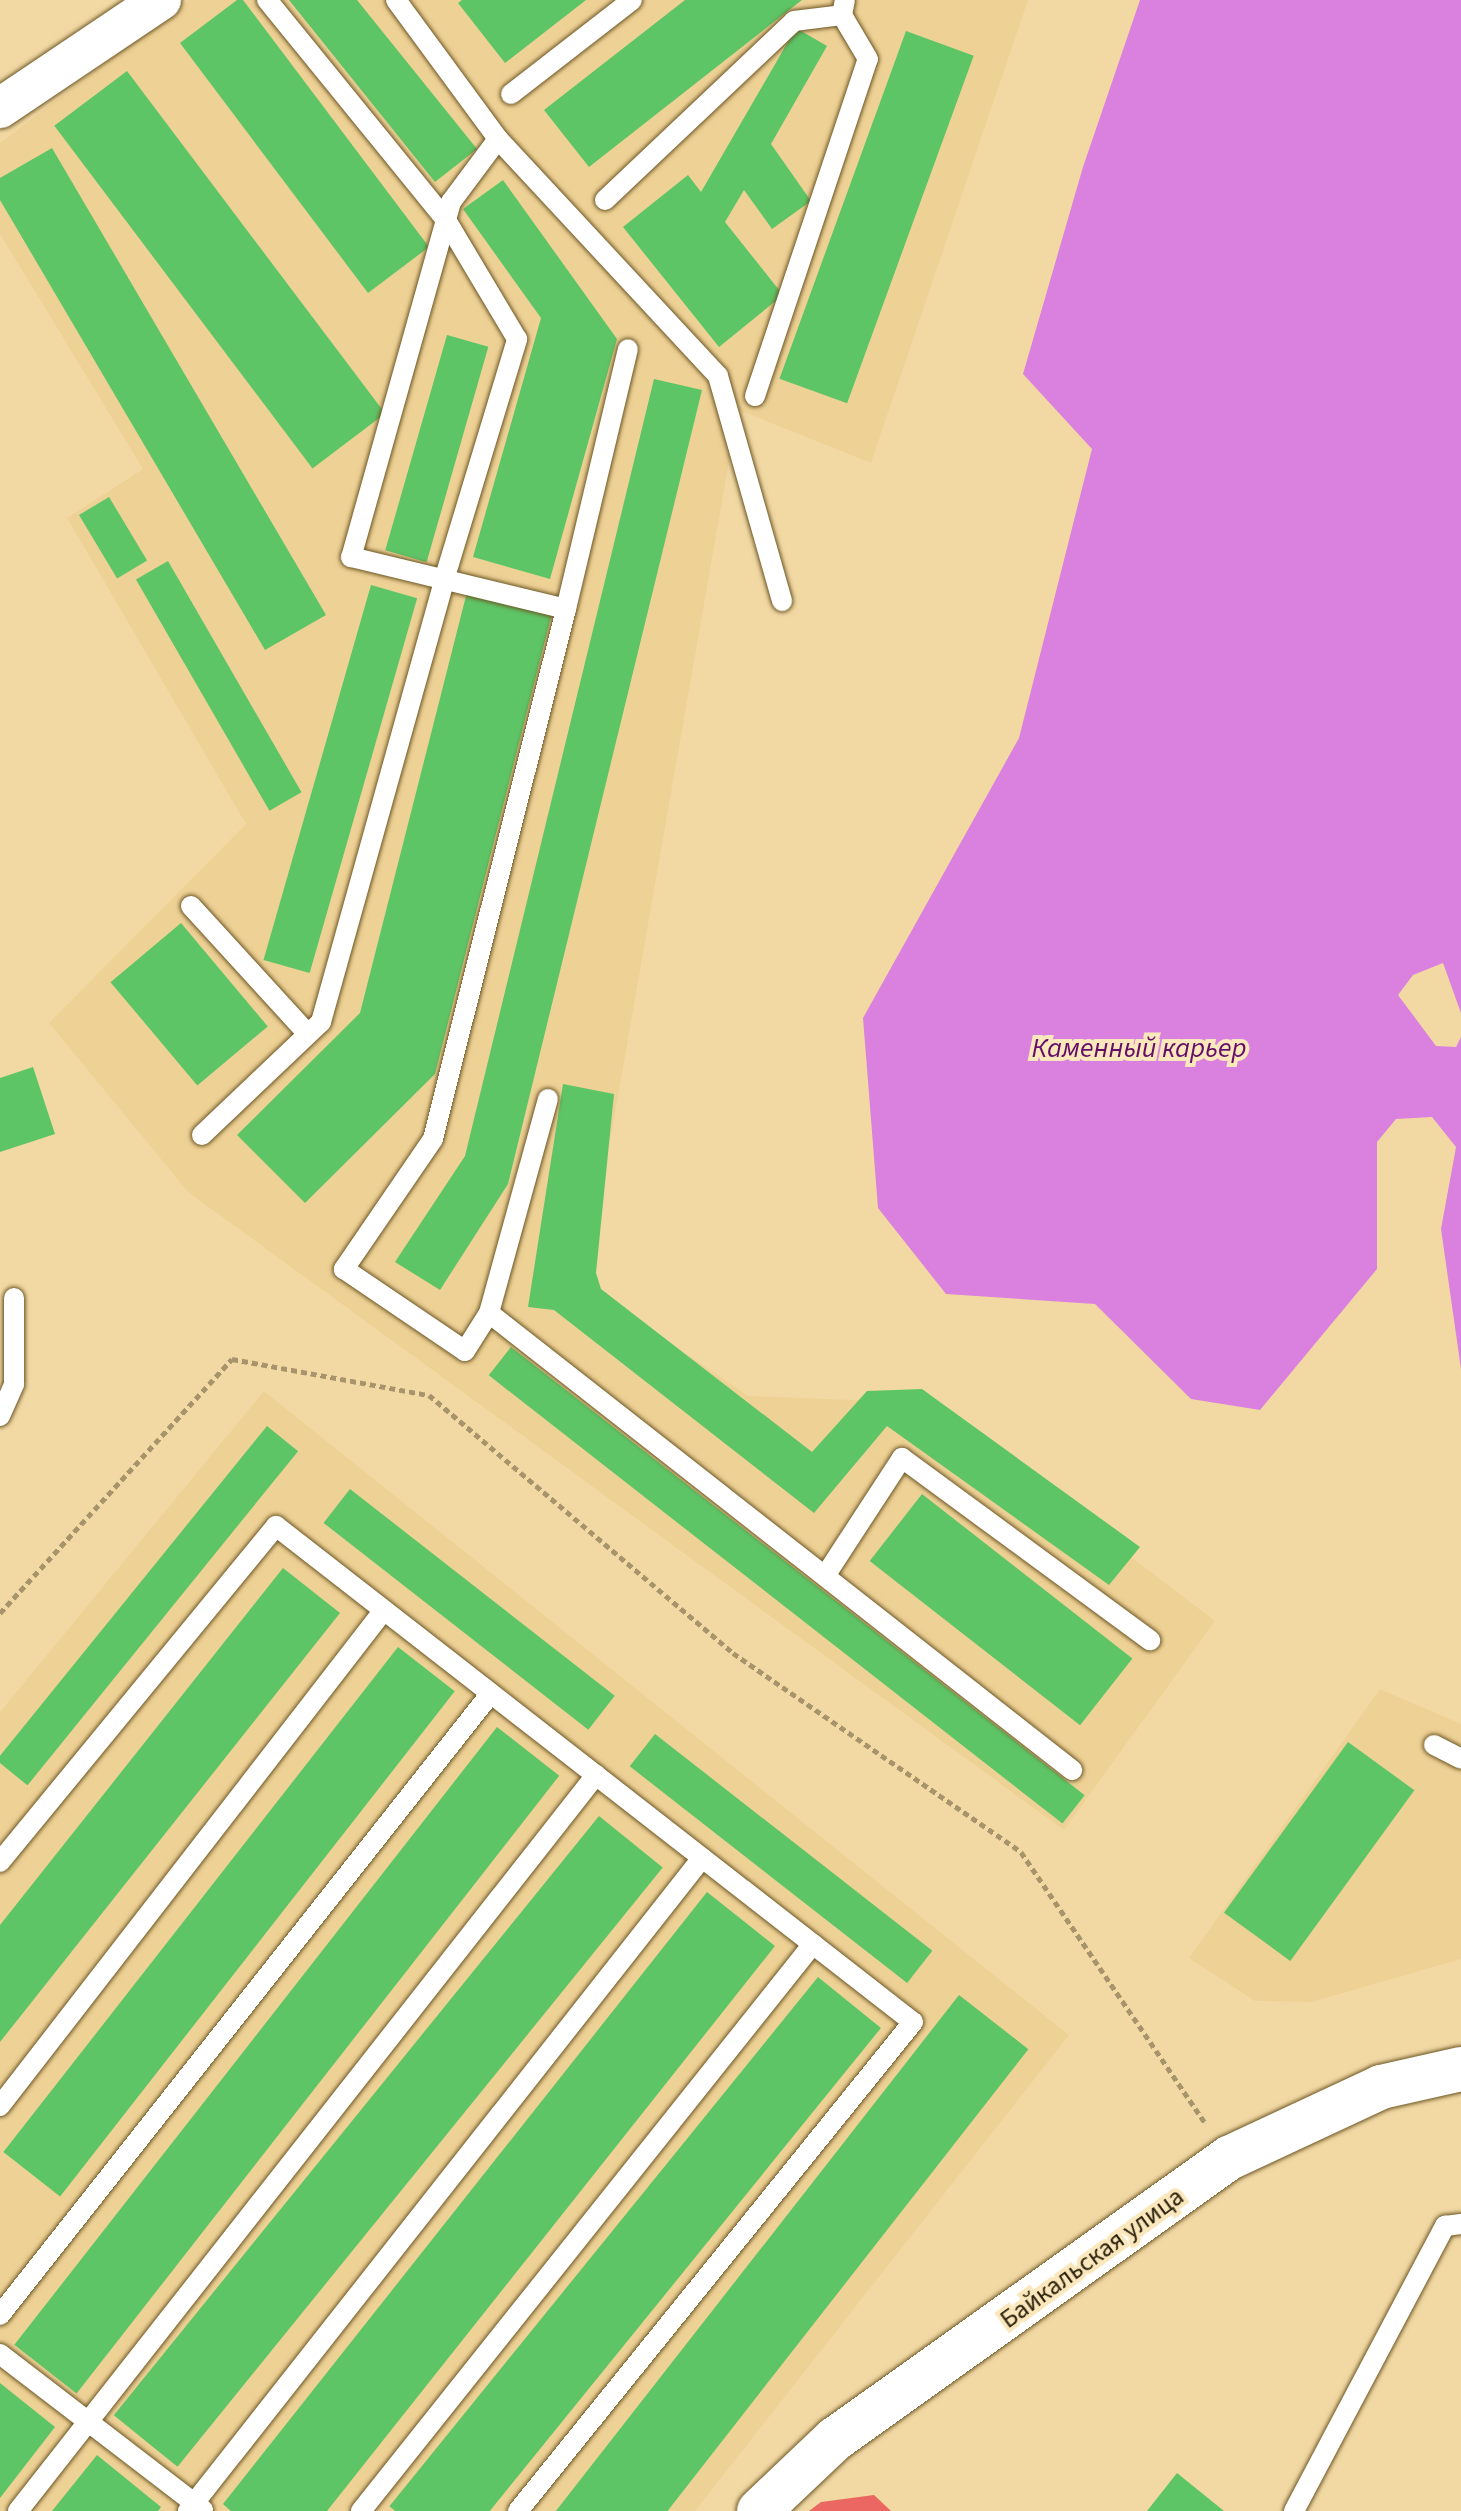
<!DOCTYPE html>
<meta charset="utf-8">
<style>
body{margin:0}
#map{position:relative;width:1461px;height:2511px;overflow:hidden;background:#f2d9a4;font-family:"Source Sans 3",sans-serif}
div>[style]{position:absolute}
.built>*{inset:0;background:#eed195}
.forest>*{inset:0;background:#ea6861}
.water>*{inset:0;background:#da80df}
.building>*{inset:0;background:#5ec567;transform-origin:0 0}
.path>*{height:5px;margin-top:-2.5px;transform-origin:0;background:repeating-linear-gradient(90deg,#a8946b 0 6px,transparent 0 10px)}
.roads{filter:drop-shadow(0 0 2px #6c5624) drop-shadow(0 0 2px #6c5624)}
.service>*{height:20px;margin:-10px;padding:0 10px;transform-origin:10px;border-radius:10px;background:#fff}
.minor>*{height:40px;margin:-20px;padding:0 20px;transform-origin:20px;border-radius:20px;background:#fff}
.tertiary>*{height:44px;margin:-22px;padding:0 22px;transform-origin:22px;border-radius:22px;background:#fff}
span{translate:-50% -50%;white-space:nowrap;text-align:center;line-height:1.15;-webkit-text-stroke:8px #fbe7bc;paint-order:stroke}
.street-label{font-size:26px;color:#281e09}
.water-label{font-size:28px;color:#630f68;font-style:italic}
</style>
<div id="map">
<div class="built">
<div style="clip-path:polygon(188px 0,1028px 0,871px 463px,738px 410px,585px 1285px,748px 1396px,930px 1403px,1215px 1621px,1064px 1830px,188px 1192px,49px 1023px,246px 824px,67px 518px,143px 469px,0 234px,0 143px)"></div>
<div style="clip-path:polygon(264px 1391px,1069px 2035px,695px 2511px,0 2511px,0 1712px)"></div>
<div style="clip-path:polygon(1380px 1689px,1461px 1724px,1461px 1959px,1312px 2002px,1255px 2001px,1189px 1958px)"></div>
</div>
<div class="forest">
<div style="clip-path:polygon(874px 2495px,891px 2511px,809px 2511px,821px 2502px)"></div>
</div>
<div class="water">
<div style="clip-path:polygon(1140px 0,1461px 0,1461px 1013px,1443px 963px,1413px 975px,1398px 995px,1436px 1046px,1456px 1047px,1461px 1037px,1461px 1369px,1441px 1229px,1456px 1147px,1432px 1117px,1396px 1119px,1377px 1142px,1377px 1269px,1260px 1410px,1191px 1399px,1095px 1304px,946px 1294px,878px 1208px,863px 1018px,1019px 738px,1092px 449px,1023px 374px,1083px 167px)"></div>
</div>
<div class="building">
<div style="clip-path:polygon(237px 0,243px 0,429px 247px,368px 293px,180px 43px)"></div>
<div style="clip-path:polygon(289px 0,357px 0,477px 149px,435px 182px)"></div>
<div style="clip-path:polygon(462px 0,586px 0,505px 63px,458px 3px)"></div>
<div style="clip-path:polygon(685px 0,802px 0,589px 167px,544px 110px)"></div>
<div style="clip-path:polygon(796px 28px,827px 46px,771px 144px,811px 201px,772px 229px,744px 190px,725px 222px,783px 295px,719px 347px,623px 227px,688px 175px,701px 192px)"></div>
<div style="left:906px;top:31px;width:72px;height:370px;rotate:20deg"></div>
<div style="left:127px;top:71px;width:429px;height:91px;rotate:53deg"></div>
<div style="clip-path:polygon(52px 148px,326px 615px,265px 650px,0 200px,0 178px)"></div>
<div style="clip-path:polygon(503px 180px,617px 339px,550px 579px,473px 557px,541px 318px,463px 209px)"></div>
<div style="left:447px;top:335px;width:43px;height:224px;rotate:16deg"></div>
<div style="clip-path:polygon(654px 379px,702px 390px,508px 1184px,440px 1290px,395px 1262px,465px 1156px)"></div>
<div style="left:109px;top:497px;width:74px;height:35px;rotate:59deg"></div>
<div style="left:168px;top:561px;width:267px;height:37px;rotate:60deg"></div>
<div style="left:371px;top:585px;width:48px;height:390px;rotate:16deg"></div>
<div style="clip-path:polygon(467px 592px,552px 613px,435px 1074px,305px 1203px,237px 1135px,360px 1013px)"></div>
<div style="left:181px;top:923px;width:135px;height:92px;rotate:50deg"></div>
<div style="clip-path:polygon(33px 1067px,55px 1134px,0 1152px,0 1078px)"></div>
<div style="clip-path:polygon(563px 1084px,614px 1094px,596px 1273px,601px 1289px,812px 1452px,867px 1391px,922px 1389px,1140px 1547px,1109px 1585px,887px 1426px,814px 1513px,554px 1310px,528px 1307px)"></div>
<div style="left:511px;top:1347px;width:728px;height:36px;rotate:38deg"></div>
<div style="left:267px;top:1426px;width:40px;height:430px;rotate:39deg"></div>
<div style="left:350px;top:1489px;width:336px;height:43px;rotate:38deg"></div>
<div style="left:922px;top:1494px;width:267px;height:85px;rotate:38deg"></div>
<div style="clip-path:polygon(283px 1568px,340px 1613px,0 2042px,0 1925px)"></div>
<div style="left:398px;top:1647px;width:72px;height:641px;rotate:38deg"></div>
<div style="left:497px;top:1727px;width:79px;height:784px;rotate:38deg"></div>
<div style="left:655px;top:1734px;width:352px;height:41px;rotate:38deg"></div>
<div style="left:1348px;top:1742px;width:82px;height:211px;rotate:36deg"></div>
<div style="left:599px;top:1816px;width:82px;height:771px;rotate:39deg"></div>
<div style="clip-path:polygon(707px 1892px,775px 1946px,327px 2511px,231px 2511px,223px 2504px)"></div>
<div style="left:818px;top:1977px;width:81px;height:681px;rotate:39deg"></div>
<div style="left:959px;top:1995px;width:88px;height:658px;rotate:38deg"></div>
<div style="clip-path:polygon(0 2383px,55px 2427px,0 2498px)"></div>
<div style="clip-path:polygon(97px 2455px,161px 2507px,158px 2511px,52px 2511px)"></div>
<div style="clip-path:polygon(1177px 2473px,1224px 2511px,1147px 2511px)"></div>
</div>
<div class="path">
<div style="left:0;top:1613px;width:344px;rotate:-47.6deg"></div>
<div style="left:232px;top:1359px;width:200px;rotate:10.4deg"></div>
<div style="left:429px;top:1395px;width:399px;rotate:40.3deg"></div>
<div style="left:733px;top:1653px;width:350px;rotate:34.6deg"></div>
<div style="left:1021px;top:1852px;width:329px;rotate:55.8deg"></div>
</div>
<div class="roads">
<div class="service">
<div style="left:396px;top:0;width:172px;rotate:53.7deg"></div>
<div style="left:498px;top:139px;width:79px;rotate:126.7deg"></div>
<div style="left:451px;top:202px;width:369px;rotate:105.7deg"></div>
<div style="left:351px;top:557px;width:221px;rotate:13.6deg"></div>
<div style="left:566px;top:609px;width:546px;rotate:104.09deg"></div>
<div style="left:433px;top:1139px;width:158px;rotate:124.4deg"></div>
<div style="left:344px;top:1269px;width:146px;rotate:34.1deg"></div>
<div style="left:465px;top:1351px;width:45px;rotate:-57.7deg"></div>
<div style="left:489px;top:1313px;width:741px;rotate:38.09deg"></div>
<div style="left:511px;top:94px;width:153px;rotate:-37.8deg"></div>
<div style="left:498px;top:139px;width:323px;rotate:47.1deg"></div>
<div style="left:718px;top:376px;width:234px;rotate:74.1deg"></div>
<div style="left:605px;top:200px;width:260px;rotate:-43.4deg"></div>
<div style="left:794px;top:21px;width:48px;rotate:-7.1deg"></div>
<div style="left:755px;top:396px;width:355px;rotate:-71.5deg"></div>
<div style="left:868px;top:59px;width:51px;rotate:-120.6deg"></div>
<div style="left:842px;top:15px;width:15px;rotate:-79deg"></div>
<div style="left:566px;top:609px;width:267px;rotate:-76.6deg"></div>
<div style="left:191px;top:906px;width:173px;rotate:47.6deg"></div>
<div style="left:202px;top:1135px;width:164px;rotate:-43.5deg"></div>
<div style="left:321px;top:1022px;width:459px;rotate:-74.4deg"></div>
<div style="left:444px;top:580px;width:252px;rotate:-73.1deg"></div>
<div style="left:517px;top:339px;width:139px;rotate:-120.8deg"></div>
<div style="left:446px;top:220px;width:284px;rotate:-129.1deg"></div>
<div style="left:489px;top:1313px;width:222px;rotate:-74.6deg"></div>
<div style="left:0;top:1416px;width:35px;rotate:-66deg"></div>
<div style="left:14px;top:1384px;width:86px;rotate:-90deg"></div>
<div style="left:825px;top:1576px;width:141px;rotate:-56.9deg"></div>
<div style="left:902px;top:1458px;width:308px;rotate:36.3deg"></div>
<div style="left:1434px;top:1745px;width:30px;rotate:27deg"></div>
<div style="left:0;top:1862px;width:435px;rotate:-50.6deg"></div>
<div style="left:276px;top:1526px;width:807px;rotate:37.91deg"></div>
<div style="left:913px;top:2022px;width:629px;rotate:128.93deg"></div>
<div style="left:0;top:2106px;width:627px;rotate:-52.25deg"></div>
<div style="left:0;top:2315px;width:792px;rotate:-51.71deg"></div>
<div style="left:0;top:2354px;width:256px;rotate:37.5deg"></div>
<div style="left:18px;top:2511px;width:936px;rotate:-51.86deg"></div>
<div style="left:188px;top:2511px;width:831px;rotate:-51.79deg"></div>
<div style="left:361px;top:2511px;width:725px;rotate:-51.44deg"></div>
<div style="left:1294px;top:2511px;width:323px;rotate:-62.1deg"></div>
<div style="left:1445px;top:2226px;width:16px;rotate:-7deg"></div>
</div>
<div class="minor">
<div style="left:0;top:108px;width:194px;rotate:-33.9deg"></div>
</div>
<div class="tertiary">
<div style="left:759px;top:2511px;width:105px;rotate:-43.5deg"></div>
<div style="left:835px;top:2439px;width:484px;rotate:-35.5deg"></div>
<div style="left:1229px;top:2158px;width:168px;rotate:-25deg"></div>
<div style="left:1381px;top:2087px;width:82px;rotate:-12.7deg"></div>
</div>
</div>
<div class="street-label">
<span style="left:1092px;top:2258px;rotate:-36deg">Байкальская улица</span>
</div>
<div class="water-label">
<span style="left:1139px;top:1048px">Каменный карьер</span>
</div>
</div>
